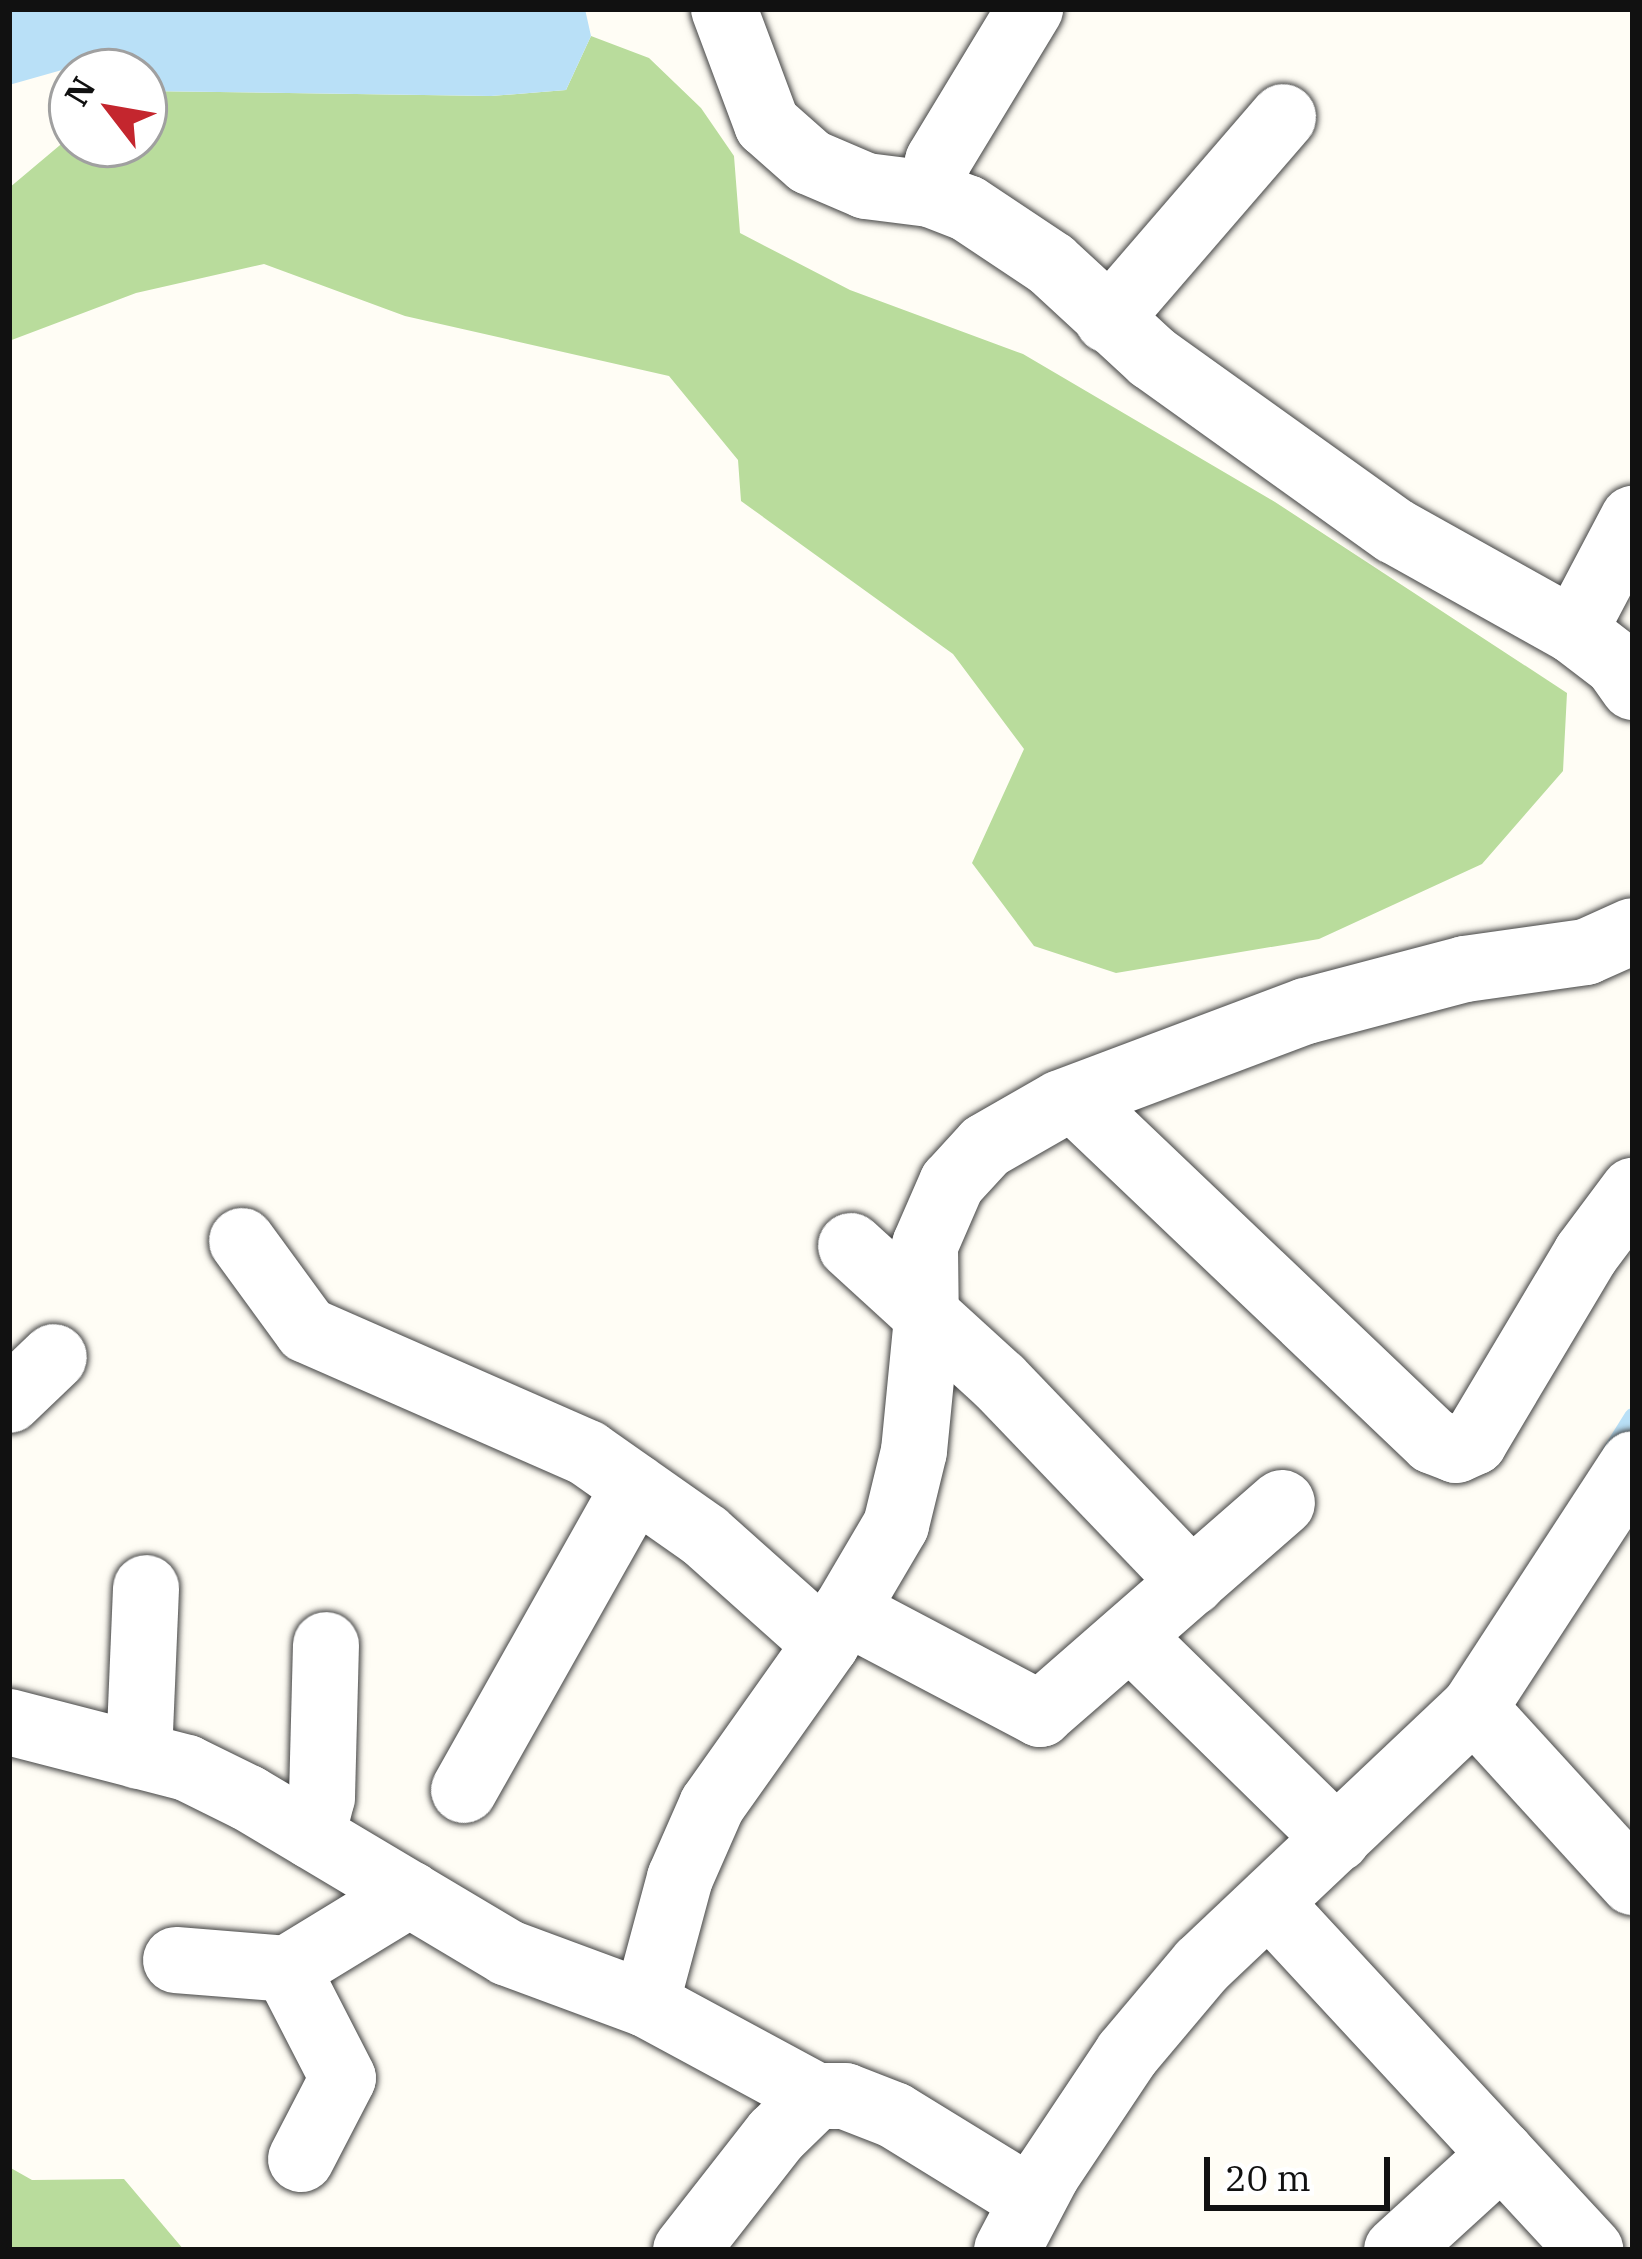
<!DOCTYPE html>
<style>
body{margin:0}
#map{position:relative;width:1642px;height:2259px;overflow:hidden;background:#fffdf5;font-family:"IBM Plex Serif",serif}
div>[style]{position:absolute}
.forest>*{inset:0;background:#b9dc9c}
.water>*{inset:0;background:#b9e0f7}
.stream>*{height:18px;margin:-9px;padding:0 9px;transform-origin:9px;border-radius:9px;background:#b9e0f7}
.roads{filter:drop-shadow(0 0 3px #444) drop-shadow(0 0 3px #444)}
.minor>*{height:66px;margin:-33px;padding:0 33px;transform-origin:33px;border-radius:33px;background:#fff}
span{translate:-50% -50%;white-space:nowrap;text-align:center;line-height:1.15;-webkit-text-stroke:12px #fff;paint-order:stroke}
.frame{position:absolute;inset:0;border:12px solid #111;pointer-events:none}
.north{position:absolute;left:48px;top:48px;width:120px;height:120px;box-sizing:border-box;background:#fff;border:3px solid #a0a0a0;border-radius:50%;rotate:301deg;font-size:33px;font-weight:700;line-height:48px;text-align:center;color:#111}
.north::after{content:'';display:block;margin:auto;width:42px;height:54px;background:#c4262e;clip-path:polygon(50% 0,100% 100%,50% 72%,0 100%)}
.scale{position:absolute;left:1204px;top:2157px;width:186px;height:54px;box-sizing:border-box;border:6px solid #111;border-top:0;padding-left:15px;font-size:36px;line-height:42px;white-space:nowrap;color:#111;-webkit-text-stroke:9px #fff;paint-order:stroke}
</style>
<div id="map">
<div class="forest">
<div style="clip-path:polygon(591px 36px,649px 58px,701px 108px,734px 156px,740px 233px,850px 290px,1023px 354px,1275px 502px,1567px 693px,1563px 771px,1482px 864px,1319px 939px,1116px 973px,1034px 946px,972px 863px,1024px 749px,953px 654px,741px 501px,738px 460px,669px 376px,405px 316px,264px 264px,136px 293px,9px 341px,9px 188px,72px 135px,72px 144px,144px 144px,144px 91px,491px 96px,566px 90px)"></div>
<div style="clip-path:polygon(9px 2167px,32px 2180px,124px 2179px,184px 2250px,9px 2250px)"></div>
</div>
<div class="water">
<div style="clip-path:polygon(9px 9px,585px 9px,591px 36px,566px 90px,491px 96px,144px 91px,144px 72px,69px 68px,9px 85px)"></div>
</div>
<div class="stream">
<div style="left:1610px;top:1454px;width:44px;rotate:-58.1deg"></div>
</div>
<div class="roads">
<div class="minor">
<div style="left:724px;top:9px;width:123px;rotate:69.5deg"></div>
<div style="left:767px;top:124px;width:57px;rotate:41.5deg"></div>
<div style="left:810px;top:162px;width:61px;rotate:23.2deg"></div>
<div style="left:866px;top:186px;width:64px;rotate:7.1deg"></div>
<div style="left:930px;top:194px;width:40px;rotate:21deg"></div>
<div style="left:967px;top:208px;width:101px;rotate:33.7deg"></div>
<div style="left:1051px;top:264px;width:139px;rotate:42.7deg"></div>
<div style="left:1153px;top:358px;width:297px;rotate:35.6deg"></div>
<div style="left:1395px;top:531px;width:205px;rotate:29.2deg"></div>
<div style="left:1574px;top:631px;width:54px;rotate:37.5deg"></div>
<div style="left:1617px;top:664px;width:28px;rotate:55deg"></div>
<div style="left:930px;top:194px;width:34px;rotate:-76deg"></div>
<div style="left:938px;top:161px;width:178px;rotate:-58.8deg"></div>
<div style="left:1108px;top:320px;width:268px;rotate:-49.2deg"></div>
<div style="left:1574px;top:631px;width:127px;rotate:-62.2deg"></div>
<div style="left:1074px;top:1099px;width:496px;rotate:43.6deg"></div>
<div style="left:1433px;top:1441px;width:25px;rotate:21deg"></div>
<div style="left:1456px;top:1450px;width:20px;rotate:-24deg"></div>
<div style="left:1474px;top:1442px;width:219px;rotate:-59.2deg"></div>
<div style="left:1586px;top:1254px;width:79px;rotate:-53.3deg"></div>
<div style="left:242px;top:1241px;width:110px;rotate:53.9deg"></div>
<div style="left:307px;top:1330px;width:306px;rotate:23.7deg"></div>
<div style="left:587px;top:1453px;width:144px;rotate:35.1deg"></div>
<div style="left:705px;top:1536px;width:162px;rotate:41.8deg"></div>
<div style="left:851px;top:1246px;width:200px;rotate:42.4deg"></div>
<div style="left:999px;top:1381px;width:279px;rotate:46.2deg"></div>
<div style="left:9px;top:1400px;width:62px;rotate:-43.7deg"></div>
<div style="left:845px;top:1611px;width:221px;rotate:27.8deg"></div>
<div style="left:1040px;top:1714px;width:321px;rotate:-41.1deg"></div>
<div style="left:1130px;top:1636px;width:290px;rotate:44.4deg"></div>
<div style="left:1474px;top:1708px;width:236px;rotate:47.6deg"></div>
<div style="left:9px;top:1722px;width:184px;rotate:14.5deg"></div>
<div style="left:187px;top:1768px;width:68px;rotate:26.2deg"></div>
<div style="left:248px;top:1798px;width:303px;rotate:30.8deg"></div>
<div style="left:508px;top:1953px;width:147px;rotate:20.3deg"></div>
<div style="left:646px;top:2004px;width:193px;rotate:28.4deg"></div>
<div style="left:139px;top:1756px;width:168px;rotate:-87.6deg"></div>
<div style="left:464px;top:1790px;width:348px;rotate:-60.6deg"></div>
<div style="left:312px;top:1836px;width:40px;rotate:-75.6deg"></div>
<div style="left:322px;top:1797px;width:152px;rotate:-88.5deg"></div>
<div style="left:1269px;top:1903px;width:473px;rotate:47.2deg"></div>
<div style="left:176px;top:1960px;width:111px;rotate:4.6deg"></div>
<div style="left:646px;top:2004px;width:131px;rotate:-74.9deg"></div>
<div style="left:680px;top:1878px;width:80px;rotate:-66.3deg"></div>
<div style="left:712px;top:1805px;width:197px;rotate:-54.7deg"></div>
<div style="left:826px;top:1644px;width:138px;rotate:-59.5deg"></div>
<div style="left:896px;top:1525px;width:76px;rotate:-76.3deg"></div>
<div style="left:914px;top:1451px;width:123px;rotate:-84.4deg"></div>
<div style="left:926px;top:1329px;width:84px;rotate:-90.7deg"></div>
<div style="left:925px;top:1245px;width:68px;rotate:-66.5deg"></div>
<div style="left:952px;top:1183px;width:50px;rotate:-47.4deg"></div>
<div style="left:986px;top:1146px;width:86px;rotate:-29.8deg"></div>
<div style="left:1061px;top:1103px;width:262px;rotate:-20.6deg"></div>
<div style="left:1306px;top:1011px;width:164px;rotate:-14.8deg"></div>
<div style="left:1465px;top:969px;width:122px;rotate:-8deg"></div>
<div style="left:1586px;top:952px;width:51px;rotate:-24.1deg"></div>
<div style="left:301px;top:2159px;width:91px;rotate:-62.6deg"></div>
<div style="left:343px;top:2078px;width:123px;rotate:-117.2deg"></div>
<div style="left:287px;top:1969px;width:144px;rotate:-31.4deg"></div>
<div style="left:686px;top:2250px;width:146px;rotate:-52deg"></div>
<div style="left:776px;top:2135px;width:56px;rotate:-44.3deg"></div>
<div style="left:816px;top:2096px;width:29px"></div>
<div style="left:845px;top:2096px;width:53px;rotate:21.2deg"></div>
<div style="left:894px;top:2115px;width:162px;rotate:31.6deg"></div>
<div style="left:1007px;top:2250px;width:86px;rotate:-62.2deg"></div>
<div style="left:1047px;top:2174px;width:144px;rotate:-56.3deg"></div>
<div style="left:1127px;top:2054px;width:116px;rotate:-49.9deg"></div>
<div style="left:1202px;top:1965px;width:374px;rotate:-43.4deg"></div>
<div style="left:1474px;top:1708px;width:291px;rotate:-56.9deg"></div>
<div style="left:1397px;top:2250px;width:142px;rotate:-42.4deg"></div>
</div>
</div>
<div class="frame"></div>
<div class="north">N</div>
<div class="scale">20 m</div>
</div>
